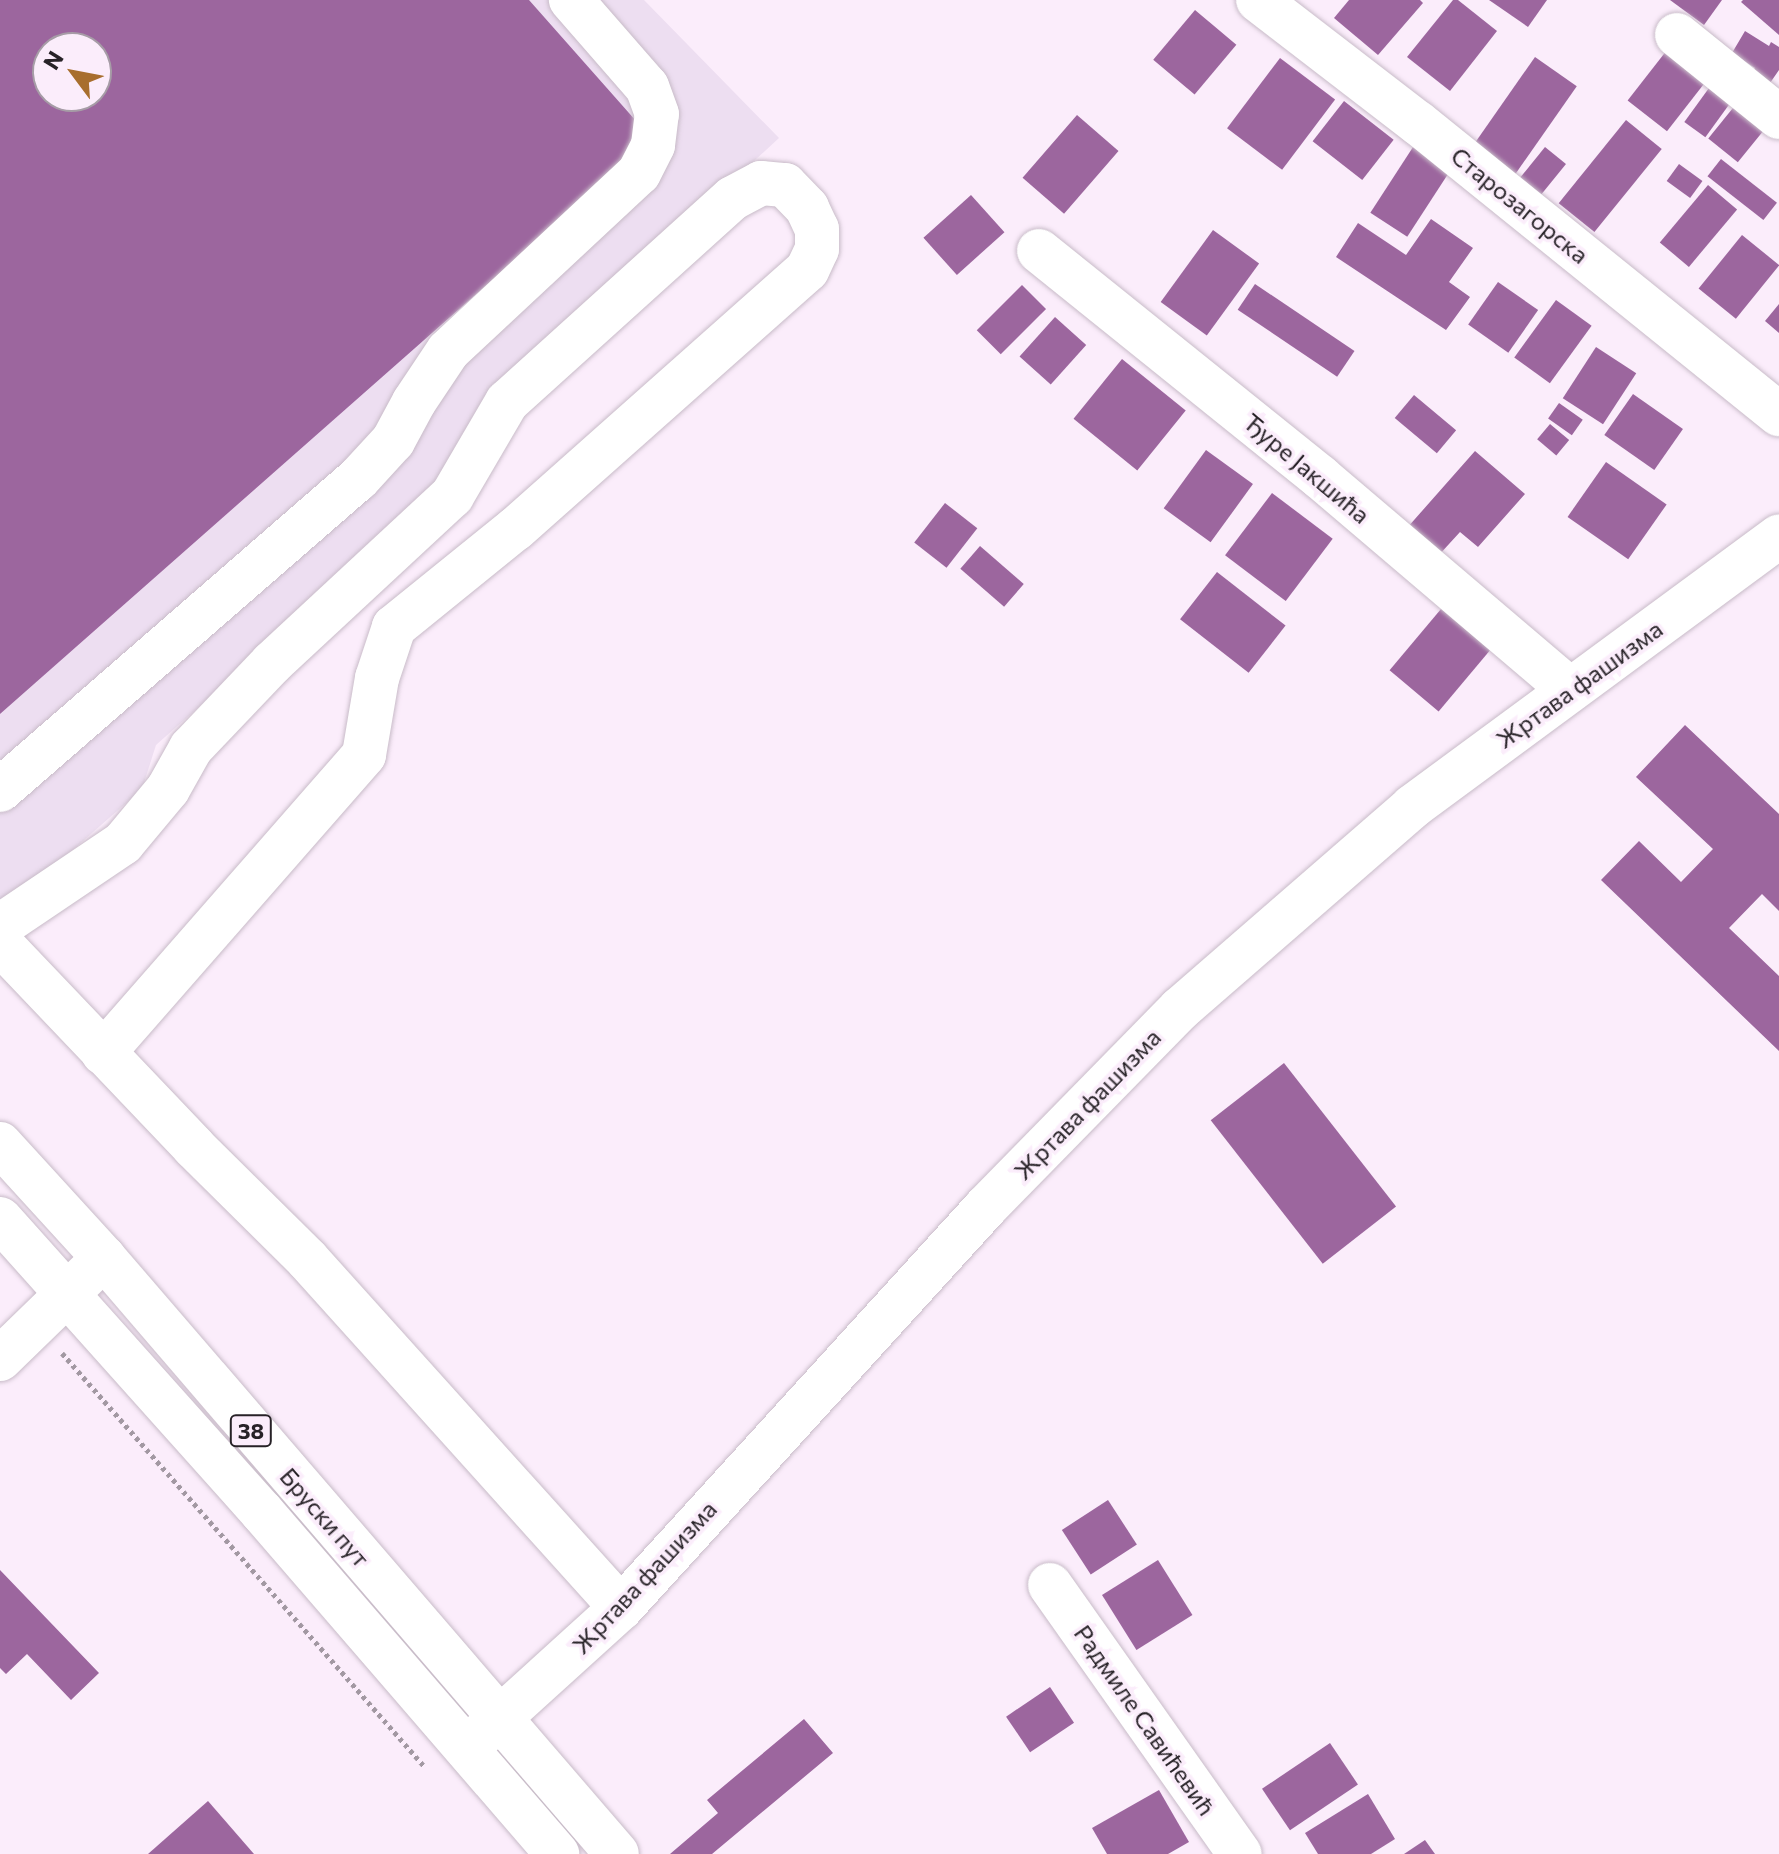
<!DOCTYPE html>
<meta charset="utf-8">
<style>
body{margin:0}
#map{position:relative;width:1779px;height:1854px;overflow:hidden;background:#fbedfb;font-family:Commissioner,sans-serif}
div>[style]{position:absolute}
.industrial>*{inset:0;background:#eddef1}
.building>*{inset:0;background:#9c669e;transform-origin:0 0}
.path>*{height:5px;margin-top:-2.5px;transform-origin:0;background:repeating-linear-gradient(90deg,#a298a2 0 4px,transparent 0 8px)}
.roads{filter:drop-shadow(0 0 2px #c8bbc8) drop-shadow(0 0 2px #c8bbc8)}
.minor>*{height:44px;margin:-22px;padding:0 22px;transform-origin:22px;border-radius:22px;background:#fff}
.major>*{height:44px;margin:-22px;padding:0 22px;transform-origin:22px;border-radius:22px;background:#fff}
span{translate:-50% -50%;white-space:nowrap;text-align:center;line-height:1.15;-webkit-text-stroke:7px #fbedfb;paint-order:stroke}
.shield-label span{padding:2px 6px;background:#fbedfb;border:2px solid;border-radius:6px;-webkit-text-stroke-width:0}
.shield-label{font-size:22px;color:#272227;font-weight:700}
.street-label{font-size:24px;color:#272227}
.north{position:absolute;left:32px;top:32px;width:80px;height:80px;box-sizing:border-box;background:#fbedfb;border:2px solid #a69ca6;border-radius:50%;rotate:302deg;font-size:22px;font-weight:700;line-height:32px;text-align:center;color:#272227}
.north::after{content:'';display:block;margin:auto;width:28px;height:36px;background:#a86e2e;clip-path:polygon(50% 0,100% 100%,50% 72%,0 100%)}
</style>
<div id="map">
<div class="industrial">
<div style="clip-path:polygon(evenodd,0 0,644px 0,779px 138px,492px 402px,426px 505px,156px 745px,142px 789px,0 914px,0 0,48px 48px,96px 48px,96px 96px,48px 96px,48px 48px)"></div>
</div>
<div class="building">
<div style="clip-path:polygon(evenodd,0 0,529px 0,652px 139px,0 714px,0 0,48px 48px,96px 48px,96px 96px,48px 96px,48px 48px)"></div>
<div style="clip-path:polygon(1349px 0,1420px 0,1423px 3px,1378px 55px,1334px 18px)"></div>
<div style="clip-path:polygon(1453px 0,1458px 0,1497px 31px,1450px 91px,1407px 57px)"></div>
<div style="clip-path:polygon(1489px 0,1547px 0,1528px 27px)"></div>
<div style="clip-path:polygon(1670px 0,1722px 0,1704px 25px)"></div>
<div style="clip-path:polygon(1743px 0,1779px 0,1779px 35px,1741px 2px)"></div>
<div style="left:1195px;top:10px;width:54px;height:65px;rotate:40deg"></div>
<div style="clip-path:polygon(1745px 31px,1769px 46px,1771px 42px,1779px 47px,1779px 70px,1770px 83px,1753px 72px,1755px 68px,1732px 53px)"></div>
<div style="left:1667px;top:50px;width:50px;height:64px;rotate:38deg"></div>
<div style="left:1535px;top:57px;width:51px;height:114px;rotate:35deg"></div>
<div style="left:1280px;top:58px;width:69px;height:88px;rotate:37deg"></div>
<div style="left:1709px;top:88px;width:26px;height:42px;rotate:36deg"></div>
<div style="left:1741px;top:98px;width:38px;height:52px;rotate:39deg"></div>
<div style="left:1344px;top:101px;width:63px;height:51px;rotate:38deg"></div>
<div style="left:1077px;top:115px;width:55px;height:83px;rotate:41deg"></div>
<div style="left:1626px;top:120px;width:46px;height:107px;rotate:39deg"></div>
<div style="left:1415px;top:144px;width:44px;height:82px;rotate:33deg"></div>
<div style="left:1545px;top:147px;width:27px;height:40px;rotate:39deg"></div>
<div style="left:1721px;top:159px;width:71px;height:22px;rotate:38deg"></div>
<div style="left:1679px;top:164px;width:29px;height:21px;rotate:36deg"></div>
<div style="left:1708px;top:185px;width:38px;height:75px;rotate:40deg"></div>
<div style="left:971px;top:195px;width:50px;height:64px;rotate:48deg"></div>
<div style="clip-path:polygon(1431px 219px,1473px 248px,1449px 282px,1470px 297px,1446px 330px,1336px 257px,1358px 223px,1406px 255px)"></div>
<div style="left:1213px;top:230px;width:57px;height:89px;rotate:36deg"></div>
<div style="left:1742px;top:235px;width:48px;height:69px;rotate:39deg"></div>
<div style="left:1498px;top:282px;width:49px;height:52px;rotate:35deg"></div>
<div style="left:1255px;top:284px;width:120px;height:31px;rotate:34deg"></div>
<div style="left:1022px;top:285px;width:34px;height:64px;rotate:45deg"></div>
<div style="left:1556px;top:300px;width:44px;height:71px;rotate:36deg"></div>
<div style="clip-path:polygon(1779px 304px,1779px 333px,1765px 321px)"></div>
<div style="left:1055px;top:317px;width:42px;height:53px;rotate:42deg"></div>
<div style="left:1596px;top:347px;width:48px;height:61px;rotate:33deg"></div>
<div style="left:1122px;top:359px;width:82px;height:77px;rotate:39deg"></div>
<div style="left:1633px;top:394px;width:61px;height:50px;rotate:35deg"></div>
<div style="left:1414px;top:395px;width:55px;height:30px;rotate:40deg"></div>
<div style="left:1559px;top:403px;width:29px;height:19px;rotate:35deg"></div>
<div style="left:1550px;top:424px;width:25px;height:20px;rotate:40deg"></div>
<div style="left:1206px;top:450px;width:58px;height:72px;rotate:36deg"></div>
<div style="clip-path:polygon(1475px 451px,1525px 494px,1478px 547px,1460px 532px,1438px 556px,1407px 528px)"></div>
<div style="left:1606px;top:462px;width:74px;height:67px;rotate:35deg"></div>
<div style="left:1272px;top:493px;width:76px;height:78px;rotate:37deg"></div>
<div style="left:945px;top:503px;width:41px;height:50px;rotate:38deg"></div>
<div style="left:980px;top:546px;width:58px;height:30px;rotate:41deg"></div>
<div style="left:1217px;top:572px;width:87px;height:60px;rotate:38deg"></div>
<div style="left:1441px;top:609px;width:64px;height:80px;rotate:40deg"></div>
<div style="clip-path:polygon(1685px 725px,1779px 814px,1779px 911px,1762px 894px,1729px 928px,1779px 976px,1779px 1051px,1601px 880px,1639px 841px,1681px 882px,1713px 849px,1636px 777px)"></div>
<div style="left:1284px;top:1063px;width:182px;height:93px;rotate:52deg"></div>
<div style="left:1108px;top:1500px;width:53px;height:55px;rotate:57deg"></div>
<div style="left:1158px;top:1560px;width:65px;height:66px;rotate:58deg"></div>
<div style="clip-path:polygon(0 1570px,99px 1673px,71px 1700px,27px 1654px,6px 1674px,0 1668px)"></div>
<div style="left:1050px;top:1687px;width:43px;height:53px;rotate:56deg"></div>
<div style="clip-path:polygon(804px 1719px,833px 1753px,712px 1854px,670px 1854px,718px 1813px,707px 1800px)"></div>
<div style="left:1330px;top:1743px;width:50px;height:82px;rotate:56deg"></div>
<div style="clip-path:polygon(1159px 1790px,1189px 1842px,1168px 1854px,1107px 1854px,1092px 1828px)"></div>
<div style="clip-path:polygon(1368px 1794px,1395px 1839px,1371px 1854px,1318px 1854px,1305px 1833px)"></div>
<div style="clip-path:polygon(208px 1801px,254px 1854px,148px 1854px)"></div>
<div style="clip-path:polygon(1425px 1840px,1435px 1854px,1404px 1854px)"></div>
</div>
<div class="path">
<div style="left:62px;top:1353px;width:551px;rotate:48.76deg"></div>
</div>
<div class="roads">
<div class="minor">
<div style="left:1258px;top:0;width:202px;rotate:37.6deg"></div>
<div style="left:1418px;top:123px;width:464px;rotate:38.9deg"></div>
<div style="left:1677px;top:35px;width:131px;rotate:38.8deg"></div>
<div style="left:1039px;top:251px;width:361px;rotate:38.8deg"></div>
<div style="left:1320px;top:477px;width:328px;rotate:40.4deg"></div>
<div style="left:0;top:790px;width:474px;rotate:-41deg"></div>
<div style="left:358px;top:479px;width:52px;rotate:-47.4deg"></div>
<div style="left:393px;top:441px;width:44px;rotate:-61.7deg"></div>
<div style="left:414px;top:402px;width:61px;rotate:-56.3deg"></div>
<div style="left:448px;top:351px;width:261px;rotate:-43deg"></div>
<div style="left:639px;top:173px;width:31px;rotate:-63deg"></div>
<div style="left:653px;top:145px;width:31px;rotate:-83deg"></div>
<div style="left:657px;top:114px;width:29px;rotate:-110deg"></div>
<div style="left:647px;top:87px;width:116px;rotate:-131.1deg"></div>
<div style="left:0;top:926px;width:148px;rotate:-34deg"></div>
<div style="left:123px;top:843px;width:70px;rotate:-50.2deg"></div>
<div style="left:168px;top:789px;width:47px;rotate:-60.7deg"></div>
<div style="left:191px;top:748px;width:117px;rotate:-46.4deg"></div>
<div style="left:272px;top:663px;width:246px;rotate:-42.9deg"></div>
<div style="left:452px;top:496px;width:109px;rotate:-59.7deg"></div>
<div style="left:507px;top:402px;width:304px;rotate:-42.1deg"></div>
<div style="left:733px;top:198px;width:32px;rotate:-28deg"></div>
<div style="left:761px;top:183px;width:24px;rotate:5deg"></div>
<div style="left:785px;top:185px;width:32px;rotate:46deg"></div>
<div style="left:807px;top:208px;width:23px;rotate:65deg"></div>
<div style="left:817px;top:229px;width:20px;rotate:90deg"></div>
<div style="left:817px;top:249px;width:23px;rotate:115deg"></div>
<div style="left:807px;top:270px;width:390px;rotate:138.4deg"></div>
<div style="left:515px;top:529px;width:156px;rotate:141deg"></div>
<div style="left:394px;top:627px;width:54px;rotate:108.4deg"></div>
<div style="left:377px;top:678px;width:78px;rotate:99.6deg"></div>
<div style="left:364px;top:755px;width:396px;rotate:131.2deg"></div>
<div style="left:0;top:943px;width:282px;rotate:46.4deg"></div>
<div style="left:194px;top:1147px;width:159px;rotate:44.7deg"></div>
<div style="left:307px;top:1259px;width:469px;rotate:48deg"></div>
<div style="left:0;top:1359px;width:145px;rotate:-44.2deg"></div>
<div style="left:1050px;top:1585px;width:329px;rotate:54.8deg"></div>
<div style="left:471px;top:1744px;width:202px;rotate:-42.2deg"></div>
<div style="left:621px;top:1608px;width:542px;rotate:-47.69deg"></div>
<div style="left:986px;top:1207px;width:277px;rotate:-45.6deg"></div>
<div style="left:1180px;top:1009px;width:308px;rotate:-41deg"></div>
<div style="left:1412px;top:807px;width:456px;rotate:-36.4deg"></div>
</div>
<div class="major">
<div style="left:0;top:1144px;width:154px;rotate:47.6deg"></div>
<div style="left:104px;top:1258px;width:786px;rotate:49.28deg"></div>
<div style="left:0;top:1219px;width:393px;rotate:48.2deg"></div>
<div style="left:262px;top:1512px;width:452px;rotate:49.2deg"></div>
</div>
</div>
<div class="shield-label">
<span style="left:251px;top:1431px">38</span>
</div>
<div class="street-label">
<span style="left:1520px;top:205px;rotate:39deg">Старозагорска</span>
<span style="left:1307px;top:468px;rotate:40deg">Ђуре Јакшића</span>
<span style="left:1579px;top:684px;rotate:-36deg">Жртава фашизма</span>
<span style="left:1087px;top:1104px;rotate:-46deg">Жртава фашизма</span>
<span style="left:325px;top:1517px;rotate:49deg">Бруски пут</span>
<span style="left:644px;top:1577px;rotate:-47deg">Жртава фашизма</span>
<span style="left:1145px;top:1720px;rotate:55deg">Радмиле Савићевић</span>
</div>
<div class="north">N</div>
</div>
